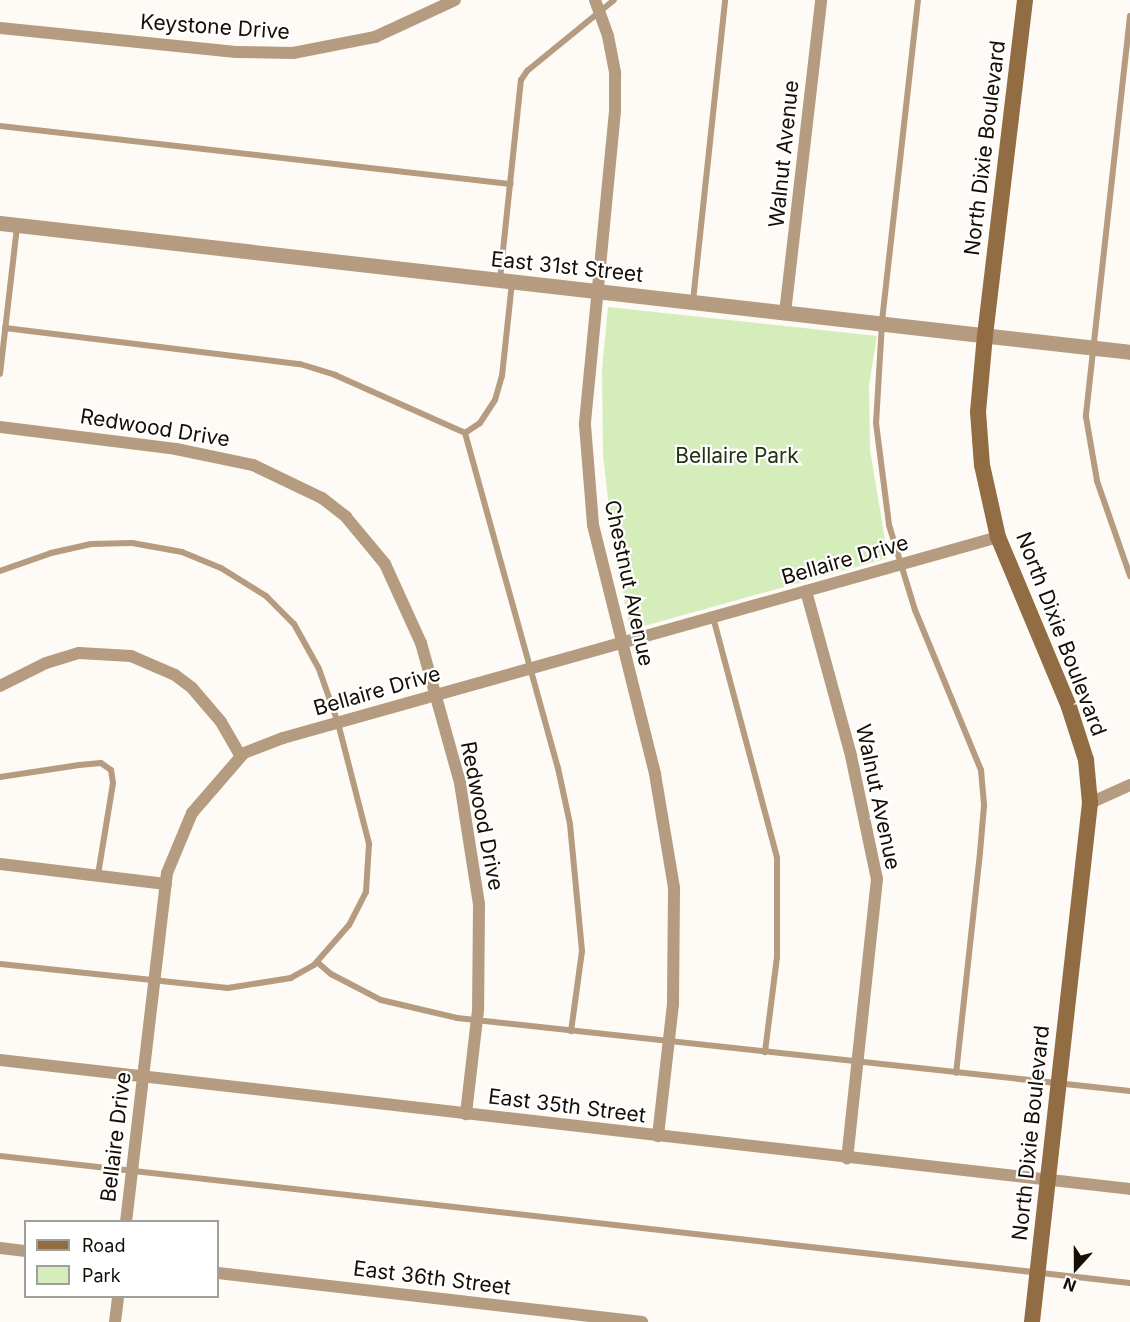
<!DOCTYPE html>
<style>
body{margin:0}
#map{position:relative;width:1130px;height:1322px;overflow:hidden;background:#fefaf5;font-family:Inter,sans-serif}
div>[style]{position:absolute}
.green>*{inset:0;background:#d4edbb}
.service>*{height:6px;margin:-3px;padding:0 3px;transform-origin:3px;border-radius:3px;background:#b59b7f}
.minor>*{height:12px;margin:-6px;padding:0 6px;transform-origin:6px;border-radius:6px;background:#b59b7f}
.tertiary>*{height:15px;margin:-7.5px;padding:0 7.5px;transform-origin:7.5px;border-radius:7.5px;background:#b59b7f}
.secondary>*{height:16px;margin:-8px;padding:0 8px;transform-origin:8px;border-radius:8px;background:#926c43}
span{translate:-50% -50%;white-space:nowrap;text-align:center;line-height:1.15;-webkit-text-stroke:4.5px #fff;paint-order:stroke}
.street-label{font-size:21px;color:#140e05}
.park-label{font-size:21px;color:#253313}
.legend{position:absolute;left:24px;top:1220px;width:195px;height:78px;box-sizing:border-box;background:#fff;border:2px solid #a19f9b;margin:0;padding:8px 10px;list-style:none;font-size:18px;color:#140e05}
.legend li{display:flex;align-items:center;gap:12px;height:30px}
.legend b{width:30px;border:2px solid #a19f9b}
.north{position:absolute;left:1046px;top:1238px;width:60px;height:60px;-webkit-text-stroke:4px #fff;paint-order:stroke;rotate:201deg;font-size:16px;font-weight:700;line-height:24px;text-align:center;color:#140e05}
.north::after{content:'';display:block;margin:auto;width:21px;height:27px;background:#140e05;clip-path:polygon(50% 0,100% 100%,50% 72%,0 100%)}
</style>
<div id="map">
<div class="green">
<div style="clip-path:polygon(608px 307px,877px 336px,869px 385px,870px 450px,888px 558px,637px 628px,629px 623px,615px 560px,603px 455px,602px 370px)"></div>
</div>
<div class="service">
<div style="left:918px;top:0;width:325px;rotate:96.4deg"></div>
<div style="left:882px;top:323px;width:100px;rotate:93.4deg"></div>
<div style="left:876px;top:423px;width:103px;rotate:82.7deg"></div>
<div style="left:889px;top:525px;width:89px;rotate:73deg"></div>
<div style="left:915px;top:610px;width:173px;rotate:67.6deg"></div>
<div style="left:981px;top:770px;width:36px;rotate:85deg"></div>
<div style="left:984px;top:806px;width:47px;rotate:94.9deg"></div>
<div style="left:980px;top:853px;width:221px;rotate:96.2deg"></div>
<div style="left:1130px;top:16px;width:403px;rotate:96.3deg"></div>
<div style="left:1086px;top:417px;width:65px;rotate:80.2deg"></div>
<div style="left:1097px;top:481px;width:101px;rotate:70.8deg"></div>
<div style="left:0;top:126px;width:514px;rotate:6.48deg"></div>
<div style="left:500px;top:279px;width:200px;rotate:-84deg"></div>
<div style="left:521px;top:80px;width:11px;rotate:-56deg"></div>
<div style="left:527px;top:71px;width:112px;rotate:-39.2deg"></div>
<div style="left:693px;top:301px;width:303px;rotate:-83.9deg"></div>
<div style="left:5px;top:328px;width:297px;rotate:7deg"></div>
<div style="left:300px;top:364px;width:37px;rotate:17deg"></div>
<div style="left:335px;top:375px;width:142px;rotate:24deg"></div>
<div style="left:465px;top:433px;width:18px;rotate:-34deg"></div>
<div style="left:480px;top:423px;width:27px;rotate:-57deg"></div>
<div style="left:495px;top:400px;width:25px;rotate:-74deg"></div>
<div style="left:502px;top:376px;width:95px;rotate:-83.9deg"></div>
<div style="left:0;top:374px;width:149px;rotate:-83.4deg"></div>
<div style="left:465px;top:433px;width:348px;rotate:74.5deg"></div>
<div style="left:558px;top:768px;width:57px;rotate:77.9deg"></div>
<div style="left:570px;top:824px;width:128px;rotate:84.6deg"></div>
<div style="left:582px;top:951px;width:81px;rotate:97.8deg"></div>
<div style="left:0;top:571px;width:54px;rotate:-19.4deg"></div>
<div style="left:51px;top:553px;width:41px;rotate:-12.7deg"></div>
<div style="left:91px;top:544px;width:41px;rotate:-1.4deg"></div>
<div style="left:132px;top:543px;width:51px;rotate:10.2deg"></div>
<div style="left:182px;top:552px;width:42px;rotate:22.3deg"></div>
<div style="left:221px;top:568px;width:53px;rotate:31.9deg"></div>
<div style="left:266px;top:596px;width:40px;rotate:45deg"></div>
<div style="left:294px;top:624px;width:51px;rotate:60.9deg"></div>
<div style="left:319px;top:669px;width:57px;rotate:70.6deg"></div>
<div style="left:338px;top:723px;width:125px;rotate:75.6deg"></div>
<div style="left:369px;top:844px;width:48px;rotate:93.6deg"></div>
<div style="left:366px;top:892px;width:37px;rotate:117deg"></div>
<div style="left:349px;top:925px;width:53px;rotate:131.2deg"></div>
<div style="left:314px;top:965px;width:26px;rotate:151deg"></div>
<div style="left:291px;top:978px;width:64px;rotate:171deg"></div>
<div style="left:228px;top:988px;width:229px;rotate:-174deg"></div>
<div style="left:713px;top:617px;width:249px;rotate:75.1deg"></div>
<div style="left:777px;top:858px;width:99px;rotate:90deg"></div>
<div style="left:777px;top:957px;width:96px;rotate:97.2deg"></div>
<div style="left:0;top:777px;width:80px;rotate:-8.6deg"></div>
<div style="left:79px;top:765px;width:22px;rotate:-5deg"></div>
<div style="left:101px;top:763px;width:12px;rotate:35deg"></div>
<div style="left:111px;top:770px;width:13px;rotate:81deg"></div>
<div style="left:113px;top:783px;width:93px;rotate:99.3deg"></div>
<div style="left:317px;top:962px;width:18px;rotate:41deg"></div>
<div style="left:331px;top:974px;width:56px;rotate:27.5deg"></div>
<div style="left:381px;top:1000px;width:78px;rotate:13.3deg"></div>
<div style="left:457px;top:1018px;width:677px;rotate:6.19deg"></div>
<div style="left:0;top:1156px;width:1137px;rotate:6.41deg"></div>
</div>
<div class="minor">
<div style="left:595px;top:0;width:38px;rotate:70deg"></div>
<div style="left:608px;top:36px;width:38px;rotate:79deg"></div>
<div style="left:615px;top:73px;width:38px;rotate:90deg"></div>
<div style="left:615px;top:111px;width:315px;rotate:95.5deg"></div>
<div style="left:585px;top:425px;width:100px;rotate:85.4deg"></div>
<div style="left:593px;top:525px;width:257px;rotate:76deg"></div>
<div style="left:655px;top:774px;width:116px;rotate:80.5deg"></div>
<div style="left:674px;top:888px;width:116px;rotate:90.5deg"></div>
<div style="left:673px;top:1004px;width:133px;rotate:96.5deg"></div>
<div style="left:0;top:28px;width:237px;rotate:5.8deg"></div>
<div style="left:236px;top:52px;width:57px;rotate:1deg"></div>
<div style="left:293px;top:53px;width:84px;rotate:-11deg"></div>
<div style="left:375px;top:37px;width:88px;rotate:-24.8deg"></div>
<div style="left:785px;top:313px;width:315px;rotate:-83.4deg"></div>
<div style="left:0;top:427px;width:177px;rotate:7.1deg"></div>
<div style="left:176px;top:449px;width:79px;rotate:11.7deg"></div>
<div style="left:253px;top:465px;width:76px;rotate:25.6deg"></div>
<div style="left:322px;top:498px;width:31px;rotate:38deg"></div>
<div style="left:346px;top:517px;width:61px;rotate:50.3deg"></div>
<div style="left:385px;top:564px;width:87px;rotate:65.5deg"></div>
<div style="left:421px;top:643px;width:145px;rotate:74.4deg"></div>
<div style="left:460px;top:783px;width:122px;rotate:81.1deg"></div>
<div style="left:479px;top:904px;width:106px;rotate:90.5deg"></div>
<div style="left:478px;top:1010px;width:105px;rotate:96.6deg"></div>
<div style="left:806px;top:591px;width:171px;rotate:74.7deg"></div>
<div style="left:851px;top:756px;width:126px;rotate:78.1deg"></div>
<div style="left:877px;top:879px;width:281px;rotate:96.1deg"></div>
<div style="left:0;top:686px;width:51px;rotate:-26.6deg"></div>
<div style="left:46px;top:663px;width:34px;rotate:-17deg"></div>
<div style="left:79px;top:653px;width:52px;rotate:3.3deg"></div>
<div style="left:131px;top:656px;width:48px;rotate:23.4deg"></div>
<div style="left:175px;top:675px;width:21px;rotate:37deg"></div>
<div style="left:192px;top:688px;width:45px;rotate:49.5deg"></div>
<div style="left:221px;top:722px;width:39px;rotate:60deg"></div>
<div style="left:1090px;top:803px;width:44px;rotate:-24.2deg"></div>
<div style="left:0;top:864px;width:167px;rotate:6.9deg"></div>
<div style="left:0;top:1060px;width:1137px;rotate:6.51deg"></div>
<div style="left:126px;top:1222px;width:351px;rotate:-83.3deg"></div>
<div style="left:167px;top:873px;width:65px;rotate:-67.4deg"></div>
<div style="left:192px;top:813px;width:79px;rotate:-49.1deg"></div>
<div style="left:244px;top:753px;width:42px;rotate:-21deg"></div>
<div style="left:283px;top:738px;width:743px;rotate:-15.7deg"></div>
<div style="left:0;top:1248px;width:26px;rotate:7deg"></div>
<div style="left:218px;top:1273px;width:427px;rotate:6.6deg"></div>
<div style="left:115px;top:1322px;width:26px;rotate:-83deg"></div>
</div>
<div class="tertiary">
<div style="left:0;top:223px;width:1137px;rotate:6.51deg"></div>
</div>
<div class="secondary">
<div style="left:1025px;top:0;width:337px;rotate:96.8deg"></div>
<div style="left:985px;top:335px;width:77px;rotate:95.2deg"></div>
<div style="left:978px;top:412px;width:53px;rotate:85.7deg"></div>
<div style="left:982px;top:465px;width:74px;rotate:77.5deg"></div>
<div style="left:998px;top:537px;width:184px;rotate:67.3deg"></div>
<div style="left:1069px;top:707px;width:56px;rotate:72.2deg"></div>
<div style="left:1086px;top:760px;width:43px;rotate:84.7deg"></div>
<div style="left:1090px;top:803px;width:522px;rotate:96.38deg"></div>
</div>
<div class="street-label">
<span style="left:215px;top:27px;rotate:4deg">Keystone Drive</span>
<span style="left:985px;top:148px;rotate:-83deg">North Dixie Boulevard</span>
<span style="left:784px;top:154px;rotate:-84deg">Walnut Avenue</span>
<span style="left:567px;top:267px;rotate:6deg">East 31st Street</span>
<span style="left:155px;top:428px;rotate:9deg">Redwood Drive</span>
<span style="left:845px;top:560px;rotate:-16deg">Bellaire Drive</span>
<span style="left:629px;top:583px;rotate:78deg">Chestnut Avenue</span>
<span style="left:1061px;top:634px;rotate:69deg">North Dixie Boulevard</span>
<span style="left:377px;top:691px;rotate:-16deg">Bellaire Drive</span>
<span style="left:878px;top:797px;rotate:78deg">Walnut Avenue</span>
<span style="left:482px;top:816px;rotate:79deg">Redwood Drive</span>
<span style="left:567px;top:1106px;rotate:7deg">East 35th Street</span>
<span style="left:1031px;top:1133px;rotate:-84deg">North Dixie Boulevard</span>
<span style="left:116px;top:1137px;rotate:-83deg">Bellaire Drive</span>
<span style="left:432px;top:1278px;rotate:7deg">East 36th Street</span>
</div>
<div class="park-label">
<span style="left:737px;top:456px">Bellaire Park</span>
</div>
<ul class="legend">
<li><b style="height:8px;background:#926c43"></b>Road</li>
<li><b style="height:16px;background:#d4edbb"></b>Park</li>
</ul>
<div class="north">N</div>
</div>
